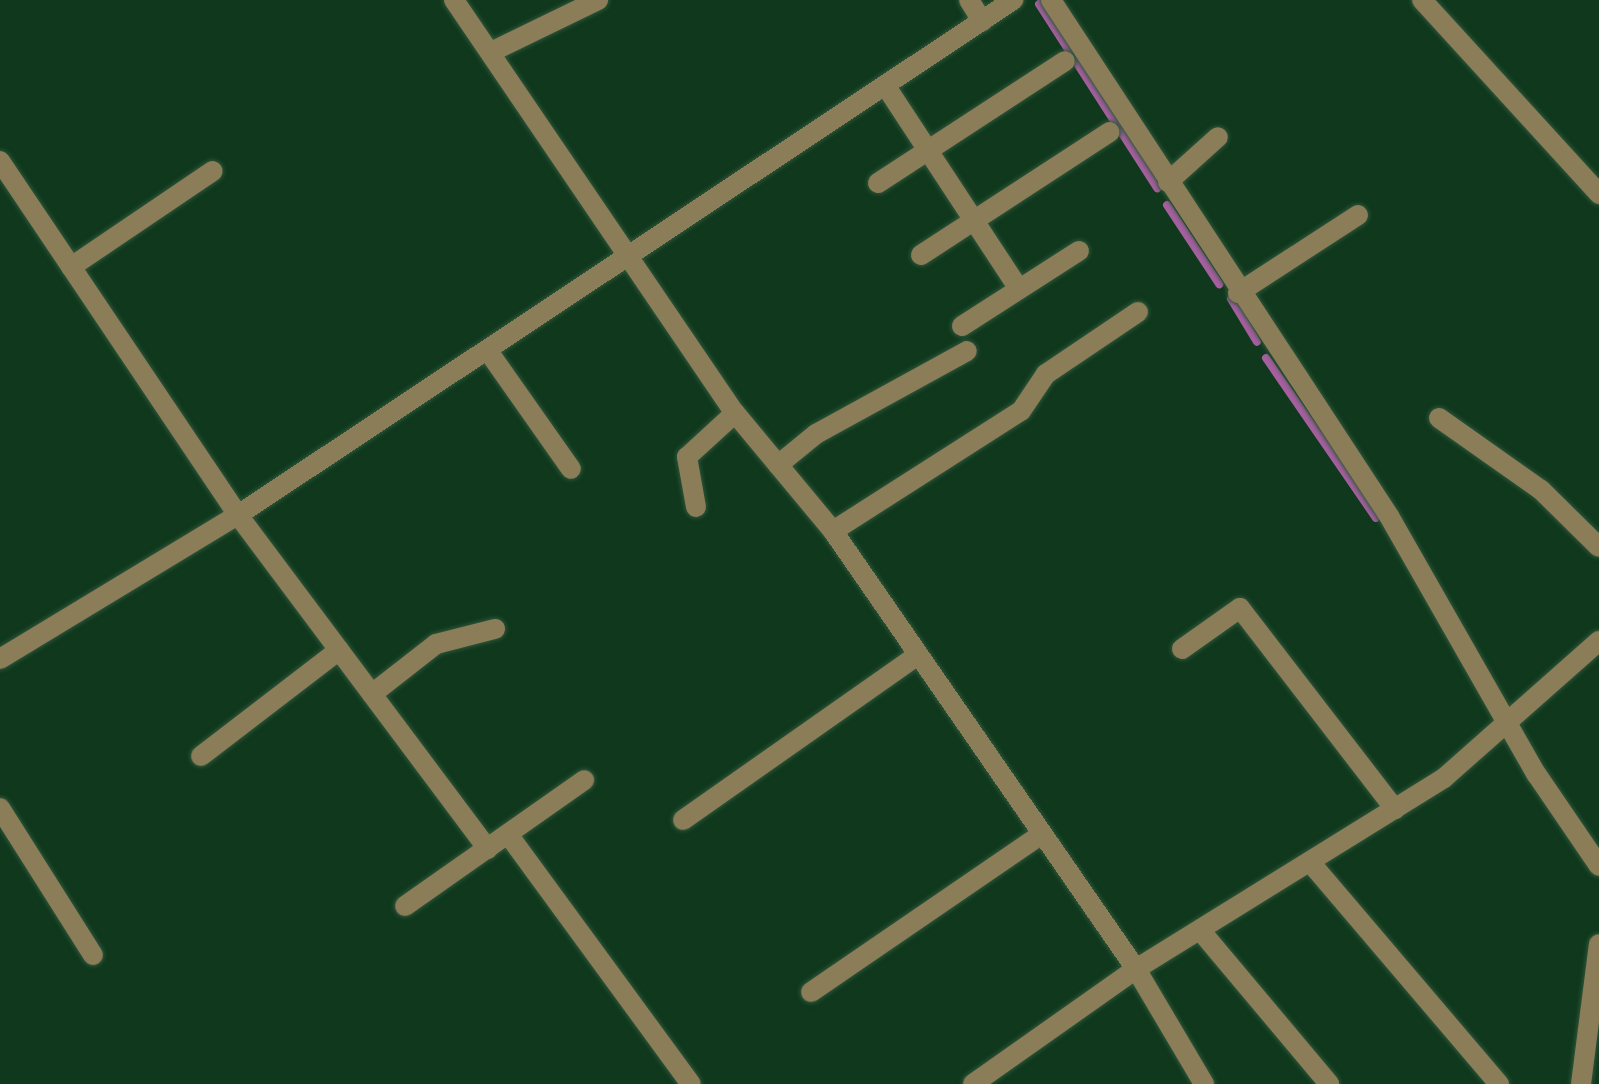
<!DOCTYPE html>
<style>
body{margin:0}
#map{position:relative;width:1599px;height:1084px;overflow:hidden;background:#0f381c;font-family:Arial,sans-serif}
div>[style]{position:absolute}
.stream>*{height:8px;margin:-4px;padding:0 4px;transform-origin:4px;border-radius:4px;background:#a65f9f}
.roads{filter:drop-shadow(0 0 2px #2f553b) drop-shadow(0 0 2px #2f553b)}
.minor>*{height:20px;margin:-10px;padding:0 10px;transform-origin:10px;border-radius:10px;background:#8b7d57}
span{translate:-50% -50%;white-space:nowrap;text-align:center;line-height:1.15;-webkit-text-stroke:6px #0a1b0e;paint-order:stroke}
</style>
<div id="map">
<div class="stream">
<div style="left:1039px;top:4px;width:219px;rotate:57.3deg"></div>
<div style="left:1167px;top:205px;width:95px;rotate:56.6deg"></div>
<div style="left:1231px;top:299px;width:50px;rotate:58.8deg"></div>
<div style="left:1266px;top:358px;width:194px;rotate:55.5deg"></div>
</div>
<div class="roads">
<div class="minor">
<div style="left:454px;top:0;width:500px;rotate:55.8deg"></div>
<div style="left:735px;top:413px;width:153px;rotate:50.3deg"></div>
<div style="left:833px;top:531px;width:533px;rotate:55.33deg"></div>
<div style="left:1136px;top:969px;width:134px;rotate:59.4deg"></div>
<div style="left:969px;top:0;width:25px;rotate:58deg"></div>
<div style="left:1051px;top:0;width:617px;rotate:56.77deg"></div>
<div style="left:1389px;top:516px;width:298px;rotate:60.3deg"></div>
<div style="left:1537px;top:775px;width:110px;rotate:55.7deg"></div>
<div style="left:1422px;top:0;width:263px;rotate:47.6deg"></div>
<div style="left:491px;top:52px;width:119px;rotate:-25.9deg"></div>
<div style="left:885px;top:85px;width:244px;rotate:56.7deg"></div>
<div style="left:0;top:161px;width:427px;rotate:56.1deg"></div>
<div style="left:238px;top:515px;width:417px;rotate:53.2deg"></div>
<div style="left:1168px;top:182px;width:67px;rotate:-42deg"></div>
<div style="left:878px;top:183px;width:223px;rotate:-33.1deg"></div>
<div style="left:921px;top:255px;width:225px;rotate:-33.1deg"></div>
<div style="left:71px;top:267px;width:171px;rotate:-34.1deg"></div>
<div style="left:1238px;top:293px;width:143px;rotate:-33deg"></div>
<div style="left:962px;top:326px;width:139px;rotate:-32.7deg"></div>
<div style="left:488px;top:351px;width:144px;rotate:54.9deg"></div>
<div style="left:1439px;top:418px;width:125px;rotate:35.2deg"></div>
<div style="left:1541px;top:490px;width:81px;rotate:44.5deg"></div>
<div style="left:778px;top:465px;width:49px;rotate:-39.2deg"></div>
<div style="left:816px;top:434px;width:172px;rotate:-28.8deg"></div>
<div style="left:696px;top:507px;width:51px;rotate:-100.2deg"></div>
<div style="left:687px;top:457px;width:65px;rotate:-42.5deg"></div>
<div style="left:833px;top:531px;width:223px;rotate:-32.6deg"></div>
<div style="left:1021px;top:411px;width:45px;rotate:-56deg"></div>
<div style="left:1046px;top:374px;width:111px;rotate:-34deg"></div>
<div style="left:1182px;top:649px;width:71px;rotate:-35.3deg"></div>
<div style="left:1240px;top:608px;width:254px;rotate:52.4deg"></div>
<div style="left:0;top:659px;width:278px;rotate:-31.2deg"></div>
<div style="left:238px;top:515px;width:931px;rotate:-33.6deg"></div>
<div style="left:372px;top:694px;width:81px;rotate:-38deg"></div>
<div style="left:436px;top:644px;width:61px;rotate:-14.3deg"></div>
<div style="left:201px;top:756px;width:174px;rotate:-37.5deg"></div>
<div style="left:0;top:808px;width:174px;rotate:57.7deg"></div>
<div style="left:683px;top:820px;width:287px;rotate:-35.1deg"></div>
<div style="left:510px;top:837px;width:306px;rotate:53.8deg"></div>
<div style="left:1310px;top:862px;width:292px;rotate:49.6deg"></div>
<div style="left:405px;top:906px;width:219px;rotate:-35.1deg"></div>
<div style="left:1200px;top:930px;width:201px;rotate:50deg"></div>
<div style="left:811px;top:992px;width:280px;rotate:-34.4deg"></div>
<div style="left:973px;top:1084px;width:199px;rotate:-35.2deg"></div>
<div style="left:1136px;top:969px;width:362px;rotate:-31.8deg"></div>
<div style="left:1444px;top:778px;width:207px;rotate:-41.5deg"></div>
<div style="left:1581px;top:1084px;width:141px;rotate:-82.7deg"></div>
</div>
</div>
</div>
